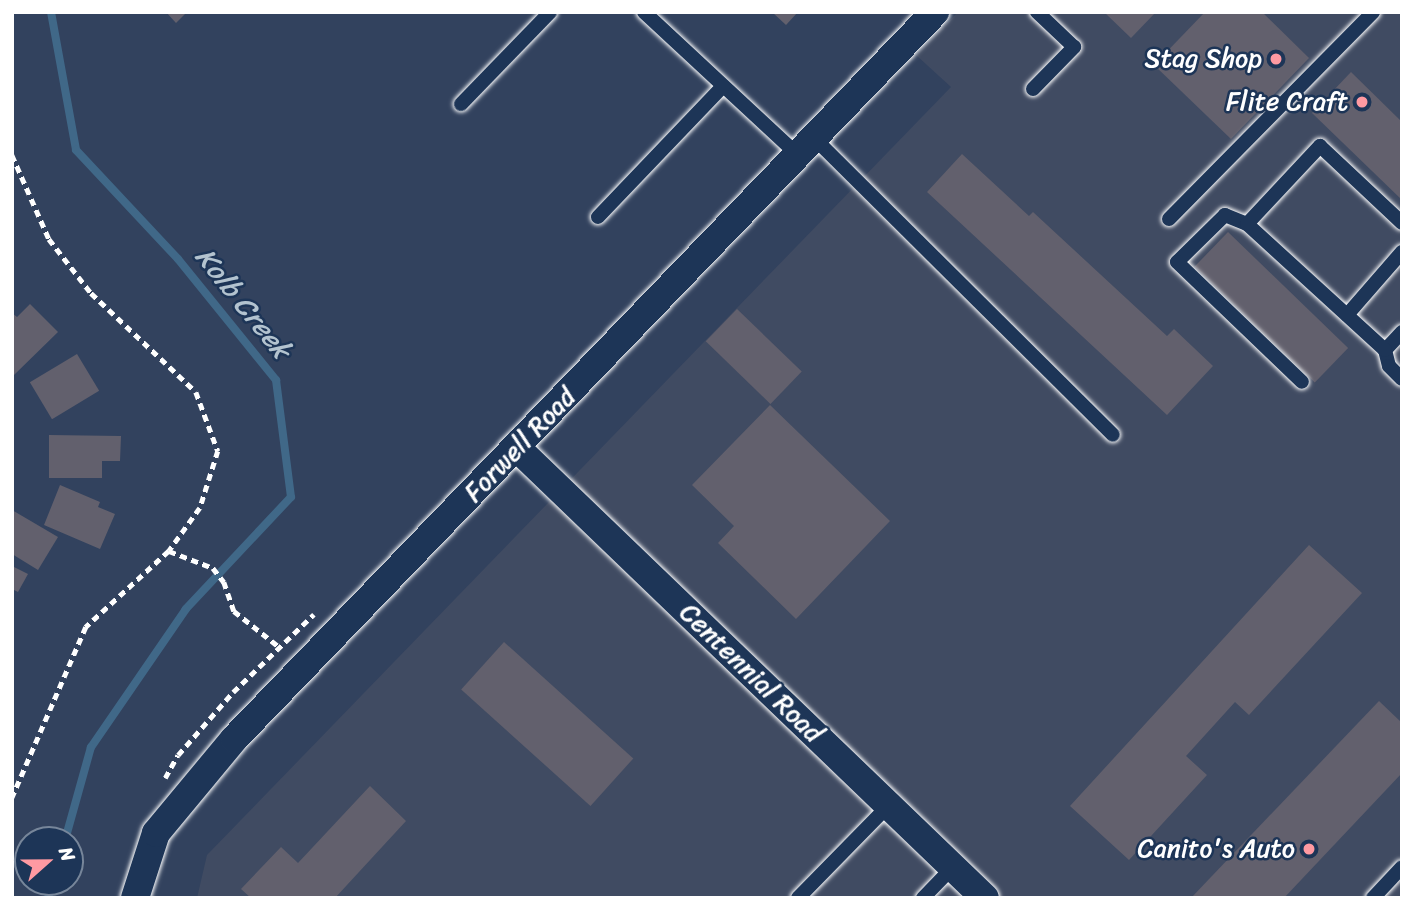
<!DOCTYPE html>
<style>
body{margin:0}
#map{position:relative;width:1414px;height:910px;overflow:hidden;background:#32425e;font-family:Sriracha,sans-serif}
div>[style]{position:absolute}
.built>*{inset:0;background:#404b62}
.stream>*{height:8px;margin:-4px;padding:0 4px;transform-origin:4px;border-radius:4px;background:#406888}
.building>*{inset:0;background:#62606d;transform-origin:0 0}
.path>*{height:4.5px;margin-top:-2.25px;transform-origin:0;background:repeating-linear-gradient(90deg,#fff 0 7px,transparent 0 12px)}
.roads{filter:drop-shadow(0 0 2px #fff) drop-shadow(0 0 2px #fff)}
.lane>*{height:14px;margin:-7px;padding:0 7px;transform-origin:7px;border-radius:7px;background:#1d3557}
.street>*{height:28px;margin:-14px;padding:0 14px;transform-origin:14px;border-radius:14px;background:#1d3557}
.dots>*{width:19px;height:19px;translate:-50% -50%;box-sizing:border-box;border:4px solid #1d3557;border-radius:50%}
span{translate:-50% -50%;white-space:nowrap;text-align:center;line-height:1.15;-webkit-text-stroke:5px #1d3557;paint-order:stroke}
.poi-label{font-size:26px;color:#fff}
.right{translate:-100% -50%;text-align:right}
.street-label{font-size:26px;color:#fff}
.water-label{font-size:28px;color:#b3c3cf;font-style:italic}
.frame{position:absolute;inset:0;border:14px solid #fff;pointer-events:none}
.north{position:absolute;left:14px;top:826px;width:70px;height:70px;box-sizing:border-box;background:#1d3557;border:2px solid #77869a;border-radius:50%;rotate:69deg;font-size:19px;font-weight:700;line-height:28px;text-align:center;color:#fff}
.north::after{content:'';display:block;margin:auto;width:24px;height:32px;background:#ff9aa2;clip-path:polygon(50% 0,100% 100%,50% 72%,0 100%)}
</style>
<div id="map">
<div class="built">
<div style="clip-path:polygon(958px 12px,1402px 12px,1402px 898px,197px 898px,207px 855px,951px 87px,916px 55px)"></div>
</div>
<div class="stream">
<div style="left:51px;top:12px;width:140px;rotate:79.7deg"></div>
<div style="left:76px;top:150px;width:149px;rotate:46.9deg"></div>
<div style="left:178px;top:259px;width:156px;rotate:51deg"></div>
<div style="left:276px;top:380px;width:118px;rotate:82.7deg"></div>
<div style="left:291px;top:497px;width:154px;rotate:133.2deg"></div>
<div style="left:186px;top:609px;width:168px;rotate:124.5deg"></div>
<div style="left:91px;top:747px;width:97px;rotate:105.6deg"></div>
<div style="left:48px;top:898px;width:17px;rotate:-73deg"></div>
</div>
<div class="building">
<div style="clip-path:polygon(166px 12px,187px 12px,176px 23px)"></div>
<div style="clip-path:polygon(772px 12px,798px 12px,786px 25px)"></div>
<div style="clip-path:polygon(1104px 12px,1156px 12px,1131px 38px)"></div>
<div style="clip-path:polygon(1205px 12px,1262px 12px,1309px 58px,1231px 139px,1154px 65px)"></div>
<div style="clip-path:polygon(1351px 72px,1402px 122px,1402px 200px,1312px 113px)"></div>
<div style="clip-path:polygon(962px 154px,1029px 216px,1033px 212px,1167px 336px,1174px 329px,1213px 366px,1167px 415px,927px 192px)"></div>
<div style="left:1228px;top:232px;width:167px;height:48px;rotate:44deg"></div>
<div style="clip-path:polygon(30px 304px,58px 332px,14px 375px,12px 313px,17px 317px)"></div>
<div style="left:737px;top:309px;width:90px;height:45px;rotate:44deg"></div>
<div style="left:77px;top:354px;width:43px;height:55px;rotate:59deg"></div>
<div style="clip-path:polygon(770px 405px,890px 521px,796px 619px,718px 543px,734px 526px,692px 485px)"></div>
<div style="clip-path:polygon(49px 435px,121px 436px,120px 461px,102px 461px,102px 478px,49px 478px)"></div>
<div style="clip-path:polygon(60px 485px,100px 502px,98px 507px,115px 514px,100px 549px,44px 525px)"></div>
<div style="clip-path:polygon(12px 510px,58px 537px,38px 570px,12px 554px)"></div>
<div style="clip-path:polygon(1309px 545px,1362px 593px,1249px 715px,1235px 702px,1186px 756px,1207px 775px,1129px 860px,1070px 806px)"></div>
<div style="clip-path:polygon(12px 566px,28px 574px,18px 592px,12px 589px)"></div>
<div style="left:504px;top:642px;width:174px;height:64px;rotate:42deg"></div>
<div style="clip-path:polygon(1379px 701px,1402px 723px,1402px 773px,1284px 898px,1191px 898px)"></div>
<div style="clip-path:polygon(370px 786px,406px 821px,335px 898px,251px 898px,241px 889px,281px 847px,298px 863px)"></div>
</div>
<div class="path">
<div style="left:12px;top:155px;width:92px;rotate:66.2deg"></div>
<div style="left:49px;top:239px;width:68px;rotate:52.1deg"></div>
<div style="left:91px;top:293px;width:144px;rotate:43.3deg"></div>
<div style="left:196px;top:392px;width:63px;rotate:69.6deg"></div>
<div style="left:218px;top:451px;width:60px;rotate:107.5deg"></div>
<div style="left:200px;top:508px;width:53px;rotate:125.8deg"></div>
<div style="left:169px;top:551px;width:113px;rotate:137.5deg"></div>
<div style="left:86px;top:627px;width:186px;rotate:113.4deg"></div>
<div style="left:169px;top:551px;width:47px;rotate:21.1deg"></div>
<div style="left:213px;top:568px;width:18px;rotate:52deg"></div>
<div style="left:224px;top:582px;width:31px;rotate:71deg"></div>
<div style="left:234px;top:611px;width:56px;rotate:38.5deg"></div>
<div style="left:165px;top:778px;width:26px;rotate:-61deg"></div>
<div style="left:178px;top:755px;width:84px;rotate:-48.9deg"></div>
<div style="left:233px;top:692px;width:112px;rotate:-43.9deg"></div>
</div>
<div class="roads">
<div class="lane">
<div style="left:644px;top:12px;width:210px;rotate:42.9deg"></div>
<div style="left:1033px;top:89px;width:59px;rotate:-45.7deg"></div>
<div style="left:1074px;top:47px;width:51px;rotate:-136.6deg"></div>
<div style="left:461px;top:104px;width:128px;rotate:-45.9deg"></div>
<div style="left:814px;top:138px;width:421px;rotate:44.8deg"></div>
<div style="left:598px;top:217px;width:181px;rotate:-46.3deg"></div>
<div style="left:1169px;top:219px;width:291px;rotate:-45.4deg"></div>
<div style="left:1247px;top:224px;width:24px;rotate:-158deg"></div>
<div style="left:1225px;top:215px;width:67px;rotate:135.6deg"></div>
<div style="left:1177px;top:262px;width:173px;rotate:43.8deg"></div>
<div style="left:1347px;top:315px;width:84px;rotate:-48.9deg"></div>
<div style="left:1402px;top:332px;width:25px;rotate:133deg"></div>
<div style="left:1385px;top:350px;width:16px;rotate:76deg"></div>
<div style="left:1389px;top:366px;width:18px;rotate:45deg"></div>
<div style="left:1385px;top:350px;width:187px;rotate:-137.6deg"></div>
<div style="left:1247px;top:224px;width:107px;rotate:-46.9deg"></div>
<div style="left:1320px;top:146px;width:112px;rotate:43.2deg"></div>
<div style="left:798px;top:898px;width:130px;rotate:-45.6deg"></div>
<div style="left:923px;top:898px;width:43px;rotate:-45.9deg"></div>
<div style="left:1373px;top:898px;width:42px;rotate:-46.9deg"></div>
</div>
<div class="street">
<div style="left:517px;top:448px;width:649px;rotate:43.88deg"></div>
<div style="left:135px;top:898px;width:68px;rotate:-72.1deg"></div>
<div style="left:156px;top:833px;width:122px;rotate:-50.3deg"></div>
<div style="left:234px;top:739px;width:1010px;rotate:-46.04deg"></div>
</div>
</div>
<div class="dots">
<div style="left:1276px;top:59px;background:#ff9aa2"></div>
<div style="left:1362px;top:102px;background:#ff9aa2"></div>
<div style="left:1309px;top:849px;background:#ff9aa2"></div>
</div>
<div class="poi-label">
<span class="right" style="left:1262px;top:59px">Stag Shop</span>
<span class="right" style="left:1348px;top:102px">Flite Craft</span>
<span class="right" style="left:1295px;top:849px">Canito's Auto</span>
</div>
<div class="street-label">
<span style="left:520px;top:445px;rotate:-46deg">Forwell Road</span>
<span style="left:751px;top:673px;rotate:44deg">Centennial Road</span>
</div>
<div class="water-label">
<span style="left:243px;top:303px;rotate:51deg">Kolb Creek</span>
</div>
<div class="frame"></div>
<div class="north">N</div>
</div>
